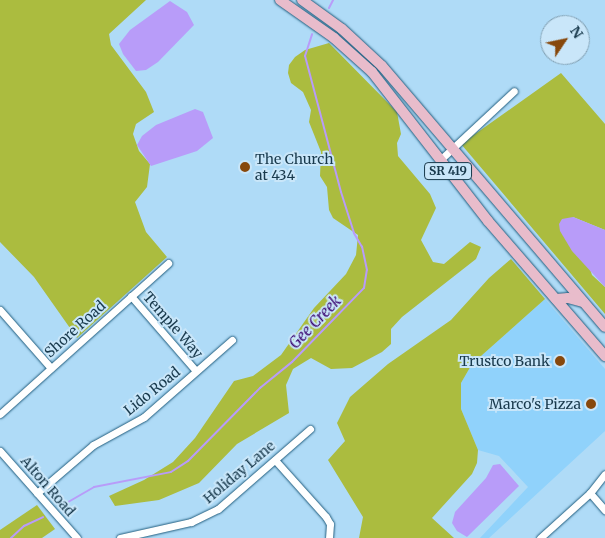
<!DOCTYPE html>
<style>
body{margin:0}
#map{position:relative;width:605px;height:538px;overflow:hidden;background:#afdbf7;font-family:Merriweather,serif}
div>[style]{position:absolute}
.built>*{inset:0;background:#90d2fb}
.green>*{inset:0;background:#abbc3f}
.water>*{inset:0;background:#b89cf9}
.stream>*{height:2px;margin:-1px;padding:0 1px;transform-origin:1px;border-radius:1px;background:#b89cf9}
.roads{filter:drop-shadow(0 0 1px #215d7e) drop-shadow(0 0 1px #215d7e)}
.street>*{height:7px;margin:-3.5px;padding:0 3.5px;transform-origin:3.5px;border-radius:3.5px;background:#fff}
.primary>*{height:10px;margin:-5px;padding:0 5px;transform-origin:5px;border-radius:5px;background:#e8bccb}
.dots>*{width:14px;height:14px;translate:-50% -50%;box-sizing:border-box;border:2px solid #c9e6f9;border-radius:50%}
span{translate:-50% -50%;white-space:nowrap;text-align:center;line-height:1.15;-webkit-text-stroke:4px #c9e6f9;paint-order:stroke}
.shield-label span{padding:1px 4px;background:#c9e6f9;border:1px solid;border-radius:4px;-webkit-text-stroke-width:0}
.shield-label{font-size:12px;color:#18394c;font-weight:700}
.poi-label{font-size:14px;color:#18394c}
.left{translate:0 -50%;text-align:left}
.right{translate:-100% -50%;text-align:right}
.street-label{font-size:14px;color:#18394c}
.water-label{font-size:15px;color:#38026f;font-style:italic}
.north{position:absolute;left:540px;top:15px;width:50px;height:50px;box-sizing:border-box;background:#c9e6f9;border:1px solid #82a1b4;border-radius:50%;rotate:56deg;font-size:14px;font-weight:700;line-height:20px;text-align:center;color:#18394c}
.north::after{content:'';display:block;margin:auto;width:18px;height:22px;background:#87480c;clip-path:polygon(50% 0,100% 100%,50% 72%,0 100%)}
</style>
<div id="map">
<div class="built">
<div style="clip-path:polygon(545px 299px,605px 369px,605px 431px,489px 538px,480px 538px,528px 487px,499px 456px,478px 450px,461px 409px,461px 383px,472px 364px)"></div>
</div>
<div class="green">
<div style="clip-path:polygon(0 0,146px 0,109px 34px,111px 45px,146px 92px,154px 112px,136px 124px,133px 134px,139px 151px,150px 164px,147px 187px,135px 202px,146px 232px,167px 257px,77px 338px,34px 277px,0 242px)"></div>
<div style="clip-path:polygon(329px 43px,397px 112px,401px 134px,397px 143px,398px 156px,430px 194px,436px 208px,421px 240px,433px 262px,444px 264px,470px 242px,481px 247px,476px 259px,402px 317px,391px 329px,391px 344px,382px 352px,352px 368px,331px 369px,311px 358px,293px 369px,286px 385px,289px 413px,237px 444px,199px 483px,159px 500px,115px 506px,109px 496px,144px 480px,173px 462px,195px 438px,234px 381px,253px 376px,281px 355px,314px 308px,346px 274px,356px 255px,358px 235px,333px 218px,329px 210px,327px 187px,320px 176px,321px 152px,309px 122px,311px 110px,303px 92px,291px 83px,288px 73px,289px 65px,295px 57px,305px 50px)"></div>
<div style="clip-path:polygon(561px 73px,605px 124px,605px 230px,573px 217px,592px 275px,605px 287px,605px 314px,461px 144px)"></div>
<div style="clip-path:polygon(511px 259px,545px 299px,472px 364px,461px 383px,461px 409px,478px 450px,477px 463px,472px 474px,432px 518px,454px 538px,359px 538px,363px 517px,328px 460px,345px 441px,337px 423px,350px 397px,388px 364px,451px 320px,489px 278px)"></div>
<div style="clip-path:polygon(37px 505px,55px 529px,42px 538px,0 538px,0 530px)"></div>
</div>
<div class="water">
<div style="clip-path:polygon(170px 1px,187px 12px,194px 25px,158px 62px,146px 70px,136px 71px,123px 54px,119px 44px,130px 30px)"></div>
<div style="clip-path:polygon(195px 109px,203px 112px,213px 138px,197px 151px,151px 166px,137px 145px,142px 136px,156px 125px)"></div>
<div style="clip-path:polygon(573px 217px,605px 230px,605px 287px,572px 251px,560px 231px,559px 224px,562px 219px)"></div>
<div style="clip-path:polygon(500px 464px,519px 486px,467px 537px,457px 531px,452px 523px,455px 512px,486px 478px,493px 465px)"></div>
</div>
<div class="stream">
<div style="left:329px;top:8px;width:9px;rotate:-63deg"></div>
<div style="left:63px;top:505px;width:36px;rotate:-30deg"></div>
<div style="left:94px;top:487px;width:78px;rotate:-11deg"></div>
<div style="left:171px;top:472px;width:20px;rotate:-33deg"></div>
<div style="left:188px;top:461px;width:103px;rotate:-45.4deg"></div>
<div style="left:260px;top:388px;width:41px;rotate:-39.1deg"></div>
<div style="left:292px;top:362px;width:103px;rotate:-45.8deg"></div>
<div style="left:364px;top:288px;width:18px;rotate:-81deg"></div>
<div style="left:367px;top:270px;width:24px;rotate:-102deg"></div>
<div style="left:362px;top:247px;width:16px;rotate:-120deg"></div>
<div style="left:354px;top:233px;width:43px;rotate:-107.6deg"></div>
<div style="left:341px;top:192px;width:141px;rotate:-104.8deg"></div>
<div style="left:305px;top:56px;width:23px;rotate:-72deg"></div>
<div style="left:11px;top:538px;width:18px;rotate:-43deg"></div>
<div style="left:24px;top:526px;width:21px;rotate:-25deg"></div>
</div>
<div class="roads">
<div class="street">
<div style="left:440px;top:160px;width:101px;rotate:-43deg"></div>
<div style="left:131px;top:296px;width:99px;rotate:49.1deg"></div>
<div style="left:0;top:310px;width:77px;rotate:48.7deg"></div>
<div style="left:0;top:414px;width:226px;rotate:-41.9deg"></div>
<div style="left:0;top:451px;width:116px;rotate:48.5deg"></div>
<div style="left:275px;top:460px;width:76px;rotate:48.2deg"></div>
<div style="left:326px;top:517px;width:8px;rotate:60deg"></div>
<div style="left:330px;top:524px;width:14px;rotate:94deg"></div>
<div style="left:37px;top:493px;width:74px;rotate:-40.6deg"></div>
<div style="left:93px;top:445px;width:58px;rotate:-28.8deg"></div>
<div style="left:144px;top:417px;width:117px;rotate:-41.2deg"></div>
<div style="left:590px;top:493px;width:23px;rotate:49deg"></div>
<div style="left:120px;top:538px;width:73px;rotate:-12.7deg"></div>
<div style="left:191px;top:522px;width:30px;rotate:-26deg"></div>
<div style="left:218px;top:509px;width:122px;rotate:-41deg"></div>
<div style="left:540px;top:538px;width:67px;rotate:-42deg"></div>
<div style="left:590px;top:493px;width:24px;rotate:-52deg"></div>
</div>
<div class="primary">
<div style="left:280px;top:0;width:66px;rotate:35.1deg"></div>
<div style="left:334px;top:38px;width:51px;rotate:41.8deg"></div>
<div style="left:372px;top:72px;width:189px;rotate:52.1deg"></div>
<div style="left:488px;top:221px;width:179px;rotate:49.1deg"></div>
<div style="left:302px;top:0;width:49px;rotate:35.9deg"></div>
<div style="left:342px;top:29px;width:54px;rotate:42.8deg"></div>
<div style="left:382px;top:66px;width:343px;rotate:49.5deg"></div>
<div style="left:556px;top:299px;width:12px;rotate:-5deg"></div>
<div style="left:568px;top:298px;width:16px;rotate:15deg"></div>
</div>
</div>
<div class="dots">
<div style="left:245px;top:167px;background:#87480c"></div>
<div style="left:560px;top:361px;background:#87480c"></div>
<div style="left:591px;top:404px;background:#87480c"></div>
</div>
<div class="shield-label">
<span style="left:448px;top:171px">SR 419</span>
</div>
<div class="poi-label">
<span class="left" style="left:255px;top:167px">The Church<br>at 434</span>
<span class="right" style="left:550px;top:361px">Trustco Bank</span>
<span class="right" style="left:581px;top:404px">Marco's Pizza</span>
</div>
<div class="street-label">
<span style="left:173px;top:325px;rotate:49deg">Temple Way</span>
<span style="left:75px;top:329px;rotate:-42deg">Shore Road</span>
<span style="left:152px;top:391px;rotate:-39deg">Lido Road</span>
<span style="left:239px;top:472px;rotate:-40deg">Holiday Lane</span>
<span style="left:48px;top:486px;rotate:49deg">Alton Road</span>
</div>
<div class="water-label">
<span style="left:315px;top:322px;rotate:-46deg">Gee Creek</span>
</div>
<div class="north">N</div>
</div>
